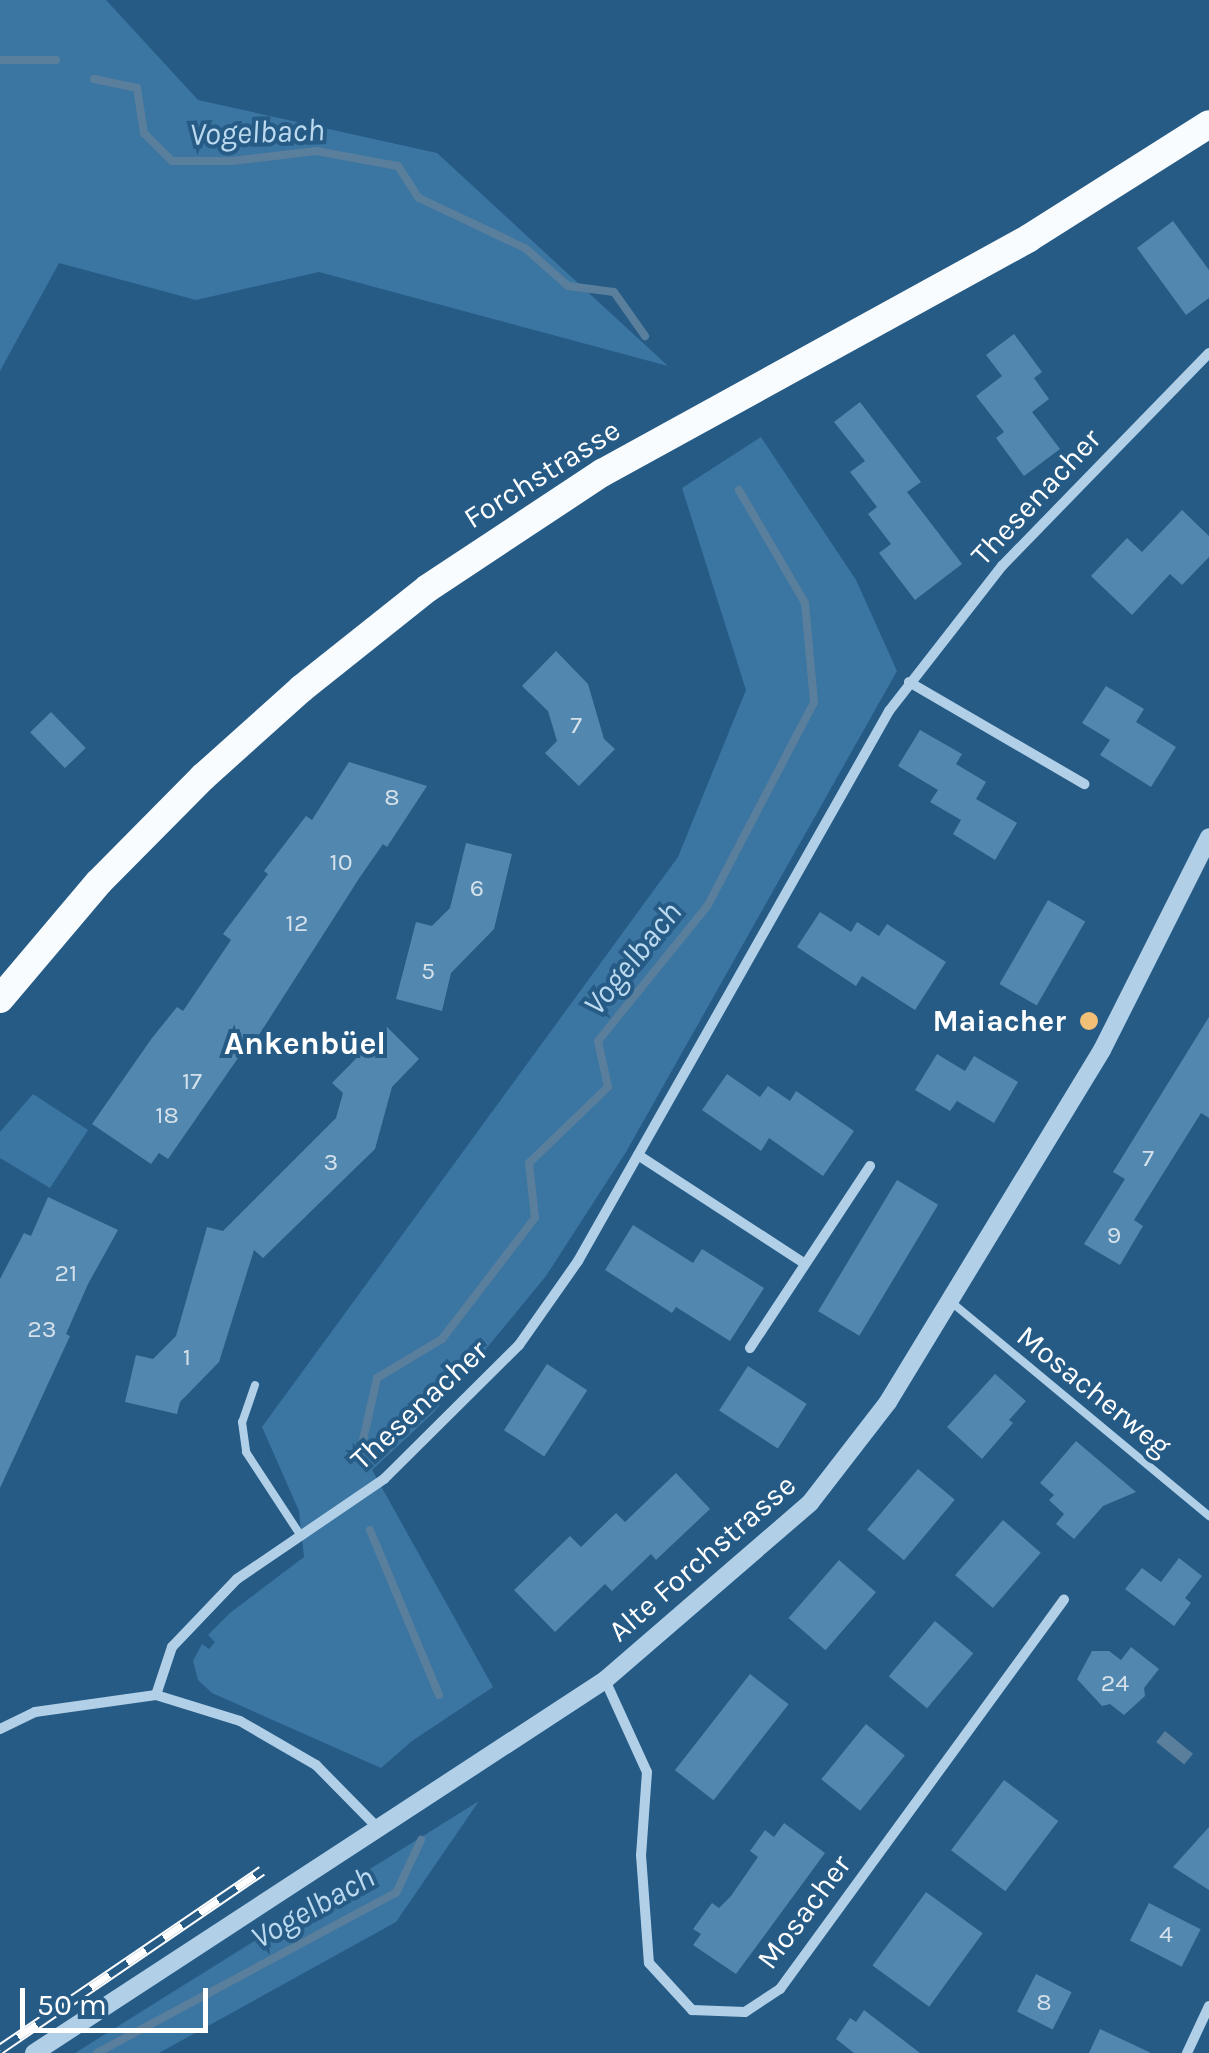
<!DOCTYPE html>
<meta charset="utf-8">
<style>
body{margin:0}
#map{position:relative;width:1209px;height:2053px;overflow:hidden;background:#265b86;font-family:Karla,sans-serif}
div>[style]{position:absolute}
.green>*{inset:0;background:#3b75a2}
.water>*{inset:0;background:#5a7f9c;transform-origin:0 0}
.stream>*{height:8px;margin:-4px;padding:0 4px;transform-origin:4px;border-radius:4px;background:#5a7f9c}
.building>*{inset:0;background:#5287af;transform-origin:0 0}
.service>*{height:8px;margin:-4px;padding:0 4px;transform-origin:4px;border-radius:4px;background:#b1d0e8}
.minor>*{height:10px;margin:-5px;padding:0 5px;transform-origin:5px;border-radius:5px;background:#b1d0e8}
.tertiary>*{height:18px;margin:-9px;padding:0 9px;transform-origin:9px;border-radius:9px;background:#b1d0e8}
.trunk>*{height:28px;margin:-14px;padding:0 14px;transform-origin:14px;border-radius:14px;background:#f9fcfe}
.rail>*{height:11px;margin-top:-5.5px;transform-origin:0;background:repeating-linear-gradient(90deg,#265b86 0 22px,#fff 0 44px);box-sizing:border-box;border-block:2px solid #fff}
.dots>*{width:28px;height:28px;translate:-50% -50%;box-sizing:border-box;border:5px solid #265b86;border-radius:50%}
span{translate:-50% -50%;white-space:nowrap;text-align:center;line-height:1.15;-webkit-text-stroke:8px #265b86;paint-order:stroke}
.number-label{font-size:25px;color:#d4e1eb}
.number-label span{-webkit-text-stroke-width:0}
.street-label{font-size:30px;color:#fff}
.poi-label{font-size:30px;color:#fff;font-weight:700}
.right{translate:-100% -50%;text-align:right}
.water-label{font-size:32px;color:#bcdaef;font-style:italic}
.neighbourhood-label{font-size:32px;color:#fff;font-weight:700}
.scale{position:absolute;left:20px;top:1988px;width:188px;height:45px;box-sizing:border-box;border:5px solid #fff;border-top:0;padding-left:12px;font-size:30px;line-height:35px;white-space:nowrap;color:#fff;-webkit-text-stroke:8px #265b86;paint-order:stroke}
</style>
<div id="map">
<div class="green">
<div style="clip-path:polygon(0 0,106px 0,198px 100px,437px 153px,668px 366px,319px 272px,196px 300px,59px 263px,0 371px)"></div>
<div style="clip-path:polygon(761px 437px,856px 580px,897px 671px,626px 1152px,546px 1276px,434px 1412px,372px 1470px,493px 1687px,412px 1741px,381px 1768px,212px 1693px,198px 1680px,193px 1661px,202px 1644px,209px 1649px,215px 1642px,208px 1635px,230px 1613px,304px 1557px,299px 1511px,262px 1427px,678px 857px,746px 690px,682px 488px)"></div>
<div style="clip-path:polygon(33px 1094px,88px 1130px,50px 1188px,0 1158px,0 1132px)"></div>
<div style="clip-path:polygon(479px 1801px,396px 1922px,159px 2053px,75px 2053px)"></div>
</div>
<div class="water">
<div style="left:1165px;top:1731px;width:36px;height:14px;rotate:39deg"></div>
</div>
<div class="stream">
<div style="left:0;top:60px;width:56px"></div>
<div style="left:94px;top:79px;width:44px;rotate:11.8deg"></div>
<div style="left:137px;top:88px;width:46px;rotate:81.2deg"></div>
<div style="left:144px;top:133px;width:40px;rotate:45deg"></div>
<div style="left:172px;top:161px;width:60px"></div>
<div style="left:232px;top:161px;width:85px;rotate:-6.8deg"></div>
<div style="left:316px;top:151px;width:83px;rotate:10.4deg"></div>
<div style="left:398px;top:166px;width:38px;rotate:57deg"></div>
<div style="left:419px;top:198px;width:117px;rotate:25.3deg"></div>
<div style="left:525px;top:248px;width:57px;rotate:41.5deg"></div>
<div style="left:568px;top:286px;width:46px;rotate:7.4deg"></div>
<div style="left:614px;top:292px;width:54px;rotate:54.8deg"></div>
<div style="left:359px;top:1458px;width:82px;rotate:-77.3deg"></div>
<div style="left:377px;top:1378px;width:76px;rotate:-31deg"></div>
<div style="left:442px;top:1339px;width:153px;rotate:-52.5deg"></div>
<div style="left:535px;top:1218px;width:55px;rotate:-96.2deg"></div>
<div style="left:529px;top:1163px;width:110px;rotate:-43.9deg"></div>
<div style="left:608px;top:1087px;width:47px;rotate:-102.3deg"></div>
<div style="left:598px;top:1041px;width:175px;rotate:-51deg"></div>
<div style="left:708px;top:905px;width:229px;rotate:-62.4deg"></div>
<div style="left:814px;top:702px;width:99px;rotate:-95.2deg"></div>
<div style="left:805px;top:603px;width:131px;rotate:-120.3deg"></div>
<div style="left:370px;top:1530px;width:179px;rotate:67.3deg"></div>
<div style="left:97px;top:2053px;width:339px;rotate:-28.2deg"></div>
<div style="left:396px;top:1893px;width:59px;rotate:-64.7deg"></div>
</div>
<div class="building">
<div style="clip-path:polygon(1173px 221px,1209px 270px,1209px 298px,1186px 315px,1137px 248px)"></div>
<div style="clip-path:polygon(1014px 334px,1042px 372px,1034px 378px,1049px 399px,1032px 412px,1060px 449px,1024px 476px,996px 438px,1004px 432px,976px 396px,1002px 376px,986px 355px)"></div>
<div style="clip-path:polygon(860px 402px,921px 482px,907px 492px,962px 564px,915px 600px,879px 553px,891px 544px,868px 514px,877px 507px,850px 472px,865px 461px,834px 422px)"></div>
<div style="clip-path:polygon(1182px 510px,1209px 536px,1209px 557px,1182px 585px,1170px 574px,1132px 615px,1091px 576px,1127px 538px,1142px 552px)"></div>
<div style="clip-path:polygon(556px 651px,588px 684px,604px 739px,615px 749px,579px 786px,545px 753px,557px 741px,548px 711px,522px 686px)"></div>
<div style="clip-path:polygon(1106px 686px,1144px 709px,1136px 722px,1176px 747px,1151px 787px,1100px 755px,1110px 740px,1082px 723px)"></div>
<div style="left:51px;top:712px;width:50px;height:29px;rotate:46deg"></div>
<div style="clip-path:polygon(920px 730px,962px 754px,956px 764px,986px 782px,976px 799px,1017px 823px,995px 860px,953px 834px,961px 820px,930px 802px,938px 790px,898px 766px)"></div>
<div style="clip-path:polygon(349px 762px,427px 786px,387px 847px,383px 844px,360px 877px,257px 1038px,254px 1035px,168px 1159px,159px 1153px,151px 1164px,92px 1124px,152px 1038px,177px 1007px,183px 1011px,231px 940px,223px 934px,268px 874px,264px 871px,306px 816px,312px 820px)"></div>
<div style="clip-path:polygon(466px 843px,512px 854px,494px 929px,451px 973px,442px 1011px,396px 999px,416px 922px,432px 926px,450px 908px)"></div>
<div style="left:1048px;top:900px;width:43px;height:97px;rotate:30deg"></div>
<div style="clip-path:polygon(820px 912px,851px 932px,857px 922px,879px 936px,887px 924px,946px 962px,915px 1010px,862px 976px,856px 986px,797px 947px)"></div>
<div style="clip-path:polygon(1209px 1017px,1209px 1118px,1201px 1113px,1134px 1220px,1143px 1226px,1120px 1265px,1084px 1244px,1125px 1179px,1113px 1172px)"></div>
<div style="clip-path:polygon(387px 1027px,419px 1059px,392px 1087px,375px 1149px,263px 1258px,254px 1250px,219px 1362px,180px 1402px,177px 1414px,125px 1402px,136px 1355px,153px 1359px,176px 1336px,207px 1227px,223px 1231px,336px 1118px,343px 1093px,332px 1083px)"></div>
<div style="clip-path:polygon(937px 1054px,965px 1071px,974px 1056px,1018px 1082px,994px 1123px,957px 1101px,950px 1111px,915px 1090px)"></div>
<div style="clip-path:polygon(727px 1074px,760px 1097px,768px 1086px,790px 1101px,796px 1091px,854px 1131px,823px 1176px,769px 1138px,761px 1151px,702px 1110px)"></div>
<div style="left:897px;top:1180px;width:48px;height:153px;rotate:31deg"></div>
<div style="clip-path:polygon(48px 1197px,118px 1230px,88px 1284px,66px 1334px,70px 1336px,0 1488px,0 1279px,24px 1233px,31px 1236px)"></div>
<div style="clip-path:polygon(633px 1225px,693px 1263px,702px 1249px,764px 1288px,730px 1341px,676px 1307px,672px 1313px,605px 1270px)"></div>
<div style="left:547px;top:1364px;width:48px;height:79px;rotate:33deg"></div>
<div style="left:748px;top:1366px;width:70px;height:53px;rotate:33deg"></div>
<div style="clip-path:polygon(995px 1374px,1026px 1401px,1009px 1420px,1013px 1423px,982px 1459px,947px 1427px)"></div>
<div style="clip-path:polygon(1076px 1441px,1136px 1492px,1103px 1506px,1074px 1539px,1056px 1524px,1064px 1514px,1049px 1500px,1054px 1495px,1040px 1483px)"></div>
<div style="left:918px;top:1469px;width:48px;height:79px;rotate:40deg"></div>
<div style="clip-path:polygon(676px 1473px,710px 1509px,656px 1560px,651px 1554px,612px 1591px,605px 1584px,555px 1632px,514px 1590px,570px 1536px,581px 1547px,616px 1513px,625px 1522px)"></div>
<div style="left:1003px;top:1520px;width:50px;height:73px;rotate:41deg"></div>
<div style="clip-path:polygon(1179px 1558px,1202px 1576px,1185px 1598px,1191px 1603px,1174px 1626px,1125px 1589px,1142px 1568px,1161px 1582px)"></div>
<div style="left:839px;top:1560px;width:49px;height:77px;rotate:41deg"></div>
<div style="left:935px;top:1621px;width:50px;height:72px;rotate:40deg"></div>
<div style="clip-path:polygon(1131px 1647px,1159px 1669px,1144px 1688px,1145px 1696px,1124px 1715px,1110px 1704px,1102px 1706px,1077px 1679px,1092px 1651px,1109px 1651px,1121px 1660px)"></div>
<div style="left:750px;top:1674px;width:49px;height:122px;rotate:38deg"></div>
<div style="left:866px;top:1724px;width:50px;height:71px;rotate:39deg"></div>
<div style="left:1004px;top:1780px;width:68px;height:88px;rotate:37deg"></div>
<div style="clip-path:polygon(784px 1823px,825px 1853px,736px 1974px,693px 1945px,701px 1934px,693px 1929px,712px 1903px,719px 1908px,731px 1896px,758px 1857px,750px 1851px,765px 1830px,774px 1837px)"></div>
<div style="clip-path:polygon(1209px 1827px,1209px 1890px,1173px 1867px)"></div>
<div style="left:926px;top:1892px;width:70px;height:91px;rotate:36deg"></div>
<div style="left:1149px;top:1903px;width:58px;height:42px;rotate:27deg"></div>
<div style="left:1036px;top:1974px;width:40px;height:42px;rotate:27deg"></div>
<div style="clip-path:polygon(864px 2010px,920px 2053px,854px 2053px,836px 2039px,850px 2018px,856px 2022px)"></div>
<div style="clip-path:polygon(1100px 2029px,1151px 2053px,1089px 2053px)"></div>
</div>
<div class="service">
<div style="left:950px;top:1301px;width:337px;rotate:39.7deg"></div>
<div style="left:255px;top:1385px;width:39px;rotate:109deg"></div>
<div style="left:242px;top:1422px;width:30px;rotate:82deg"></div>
<div style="left:246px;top:1452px;width:100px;rotate:56.8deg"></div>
</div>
<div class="minor">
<div style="left:909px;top:682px;width:203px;rotate:30.2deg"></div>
<div style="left:638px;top:1155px;width:199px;rotate:33.1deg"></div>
<div style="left:750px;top:1348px;width:218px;rotate:-56.6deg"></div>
<div style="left:605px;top:1680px;width:101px;rotate:65.5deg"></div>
<div style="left:647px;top:1772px;width:83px;rotate:94.1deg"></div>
<div style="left:641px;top:1855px;width:108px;rotate:85.8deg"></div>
<div style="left:649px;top:1963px;width:64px;rotate:47.5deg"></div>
<div style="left:692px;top:2010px;width:53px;rotate:2.2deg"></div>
<div style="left:745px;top:2012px;width:42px;rotate:-33.3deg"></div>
<div style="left:780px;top:1989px;width:482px;rotate:-53.9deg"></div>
<div style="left:156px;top:1695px;width:51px;rotate:-71.6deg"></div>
<div style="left:172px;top:1647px;width:94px;rotate:-46.3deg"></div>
<div style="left:237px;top:1579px;width:178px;rotate:-34.2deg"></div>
<div style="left:384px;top:1479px;width:190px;rotate:-44.8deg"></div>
<div style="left:519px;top:1345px;width:103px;rotate:-54.9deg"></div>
<div style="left:578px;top:1261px;width:632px;rotate:-60.51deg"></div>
<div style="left:889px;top:711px;width:184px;rotate:-52.1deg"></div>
<div style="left:1002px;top:566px;width:297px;rotate:-45.8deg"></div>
<div style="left:0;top:1729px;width:39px;rotate:-26deg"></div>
<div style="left:35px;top:1712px;width:122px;rotate:-8deg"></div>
<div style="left:156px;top:1695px;width:88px;rotate:17.2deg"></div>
<div style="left:240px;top:1721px;width:88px;rotate:30.1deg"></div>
<div style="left:316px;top:1765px;width:88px;rotate:45.5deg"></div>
<div style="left:1187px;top:2053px;width:52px;rotate:-64.9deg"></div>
</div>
<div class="tertiary">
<div style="left:34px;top:2053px;width:682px;rotate:-33.15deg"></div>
<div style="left:605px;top:1680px;width:271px;rotate:-40.8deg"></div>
<div style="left:810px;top:1503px;width:128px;rotate:-52.3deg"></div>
<div style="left:888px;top:1402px;width:412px;rotate:-58.7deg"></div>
<div style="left:1102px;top:1050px;width:238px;rotate:-63.3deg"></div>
</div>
<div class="trunk">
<div style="left:0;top:999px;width:153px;rotate:-49.8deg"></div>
<div style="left:99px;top:882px;width:148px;rotate:-45.3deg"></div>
<div style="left:203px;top:777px;width:132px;rotate:-41.9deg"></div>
<div style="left:301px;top:689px;width:162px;rotate:-38.5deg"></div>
<div style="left:428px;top:588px;width:209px;rotate:-33.5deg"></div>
<div style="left:602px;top:473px;width:487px;rotate:-28.8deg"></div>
<div style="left:1029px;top:238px;width:213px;rotate:-32.3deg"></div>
</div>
<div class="rail">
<div style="left:0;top:2049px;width:317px;rotate:-34.3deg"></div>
</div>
<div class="dots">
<div style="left:1089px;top:1021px;background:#f1bf76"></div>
</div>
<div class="number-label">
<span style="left:576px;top:725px">7</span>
<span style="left:392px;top:797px">8</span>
<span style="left:341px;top:862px">10</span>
<span style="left:477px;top:888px">6</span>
<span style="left:297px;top:923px">12</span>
<span style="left:428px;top:971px">5</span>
<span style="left:192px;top:1081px">17</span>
<span style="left:167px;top:1115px">18</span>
<span style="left:1148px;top:1158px">7</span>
<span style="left:331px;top:1162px">3</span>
<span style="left:1114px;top:1235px">9</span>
<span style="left:66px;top:1273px">21</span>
<span style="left:42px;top:1329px">23</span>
<span style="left:187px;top:1357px">1</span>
<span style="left:1115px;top:1683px">24</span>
<span style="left:1166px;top:1934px">4</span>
<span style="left:1044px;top:2002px">8</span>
</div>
<div class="street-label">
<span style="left:542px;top:474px;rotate:-32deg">Forchstrasse</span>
<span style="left:1036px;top:497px;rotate:-47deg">Thesenacher</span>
<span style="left:1094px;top:1391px;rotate:39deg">Mosacherweg</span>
<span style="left:419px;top:1405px;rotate:-43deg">Thesenacher</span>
<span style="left:702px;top:1558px;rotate:-41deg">Alte Forchstrasse</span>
<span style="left:804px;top:1912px;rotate:-53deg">Mosacher</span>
</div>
<div class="poi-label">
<span class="right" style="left:1066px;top:1021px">Maiacher</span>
</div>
<div class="water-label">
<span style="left:257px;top:133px;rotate:-2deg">Vogelbach</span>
<span style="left:633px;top:959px;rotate:-51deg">Vogelbach</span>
<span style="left:313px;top:1908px;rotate:-29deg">Vogelbach</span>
</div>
<div class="neighbourhood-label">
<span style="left:305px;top:1044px">Ankenbüel</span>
</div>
<div class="scale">50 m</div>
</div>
